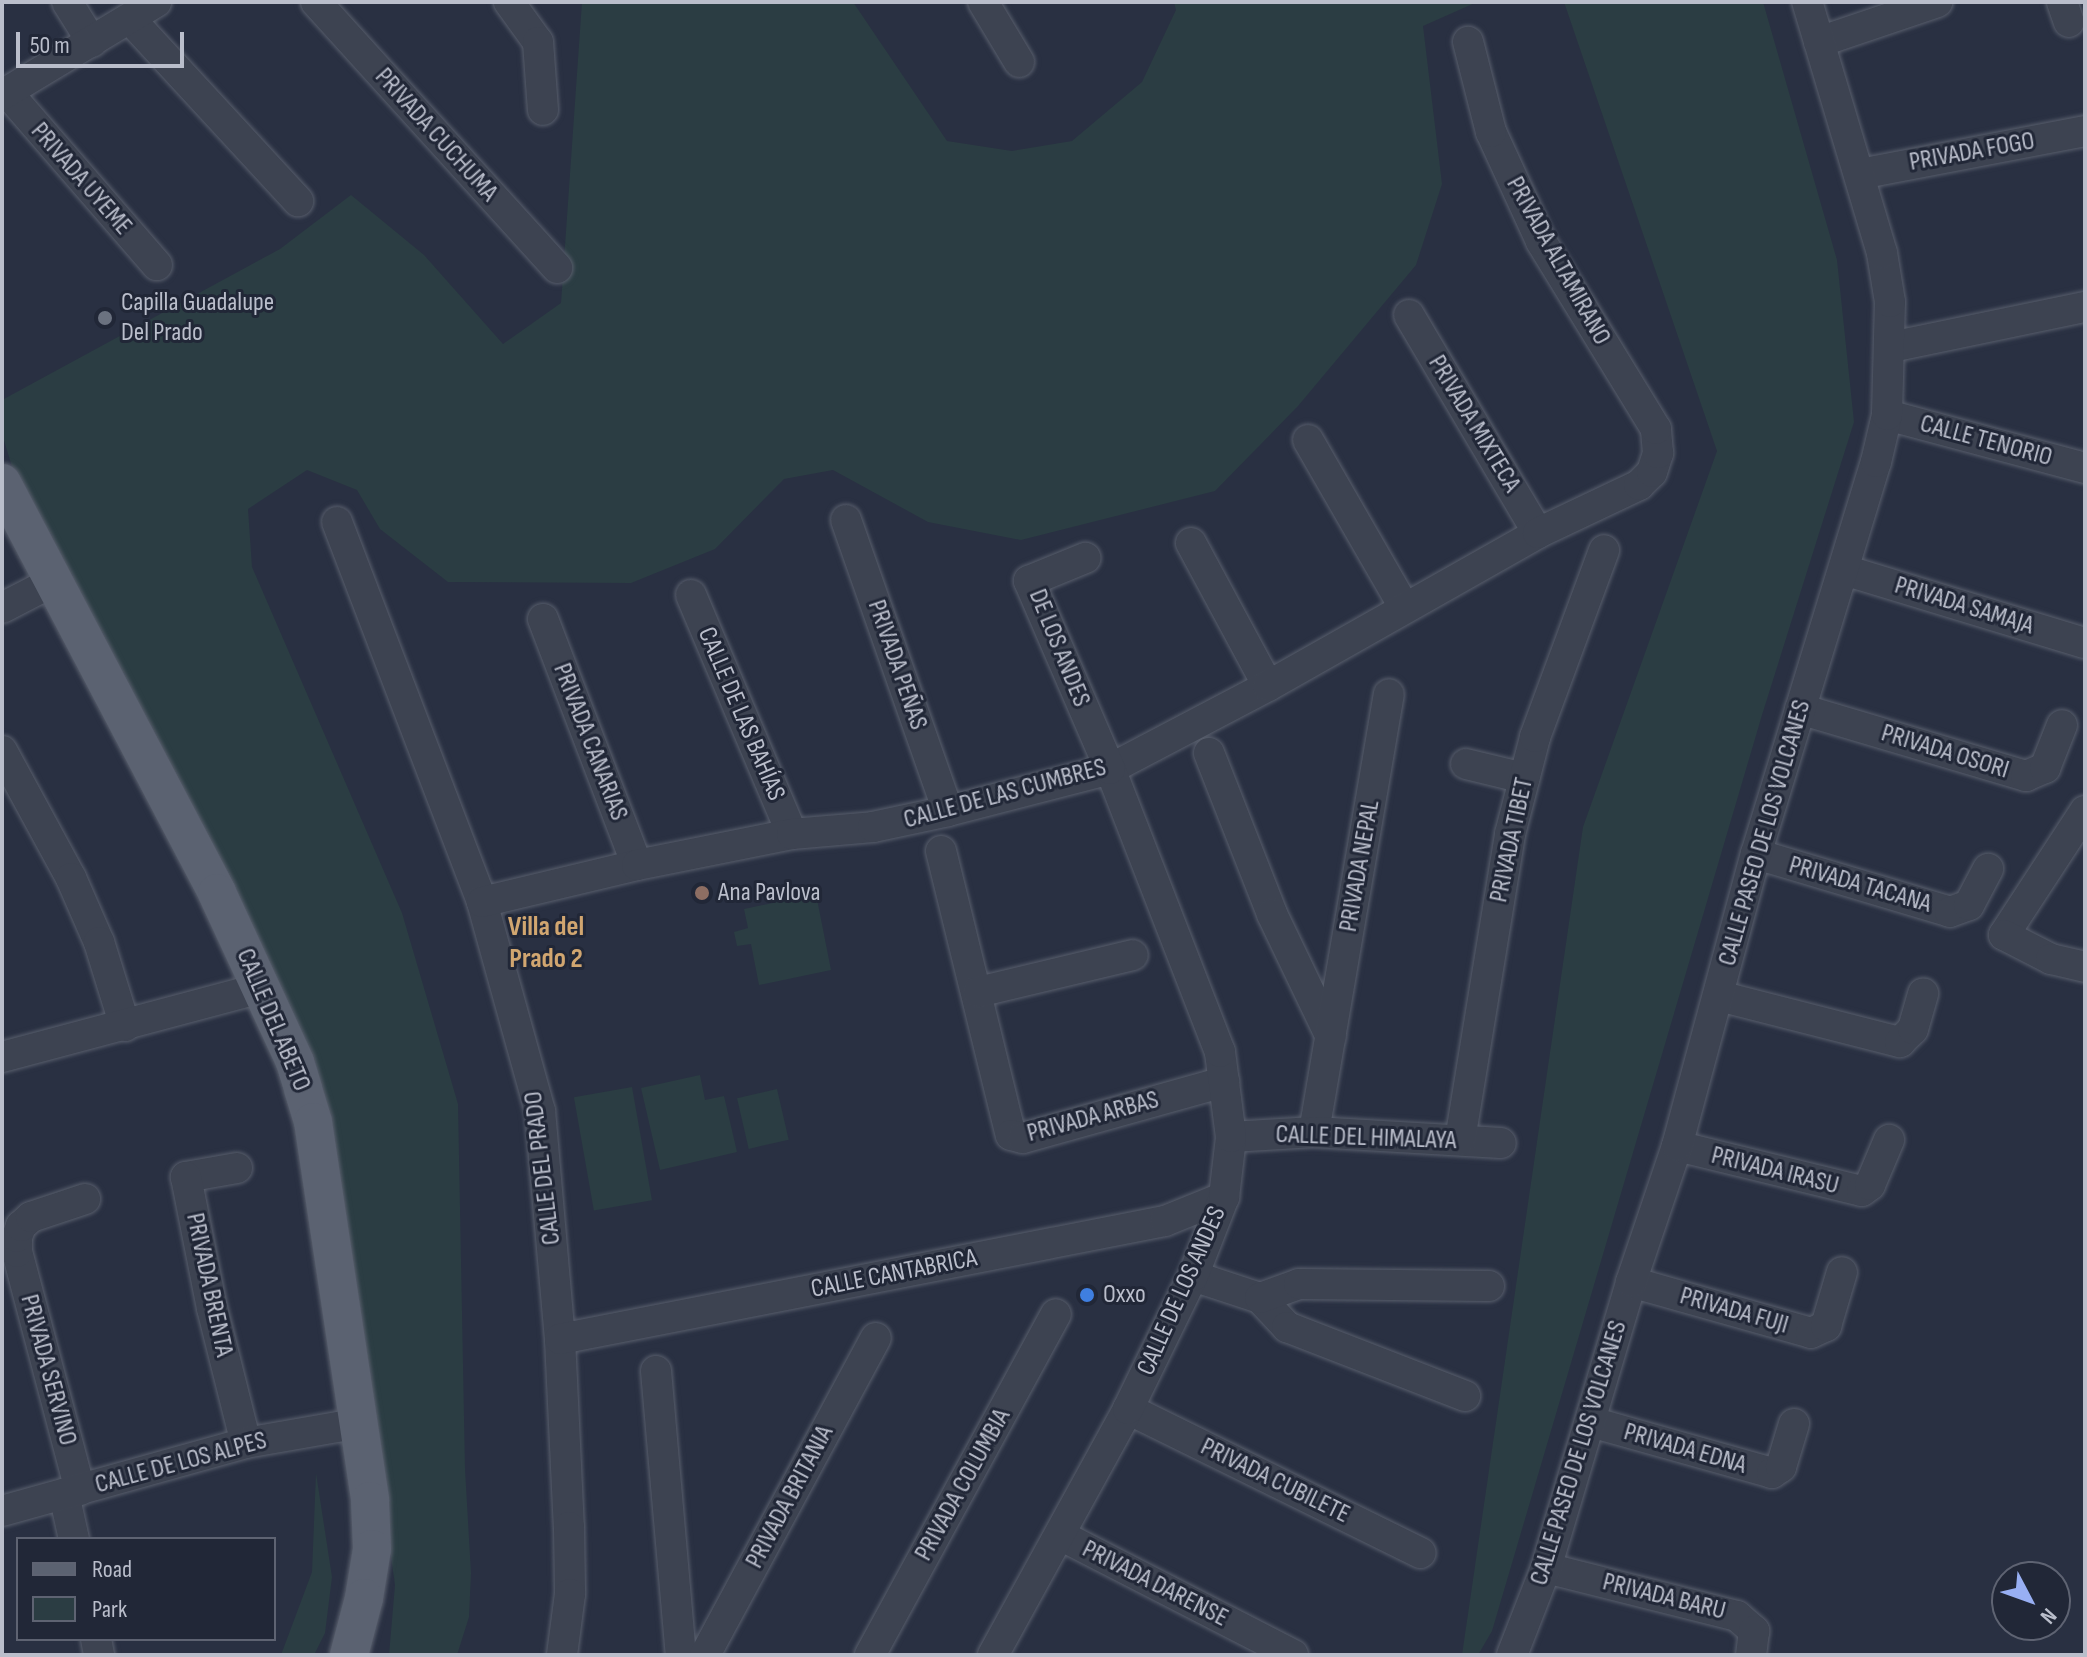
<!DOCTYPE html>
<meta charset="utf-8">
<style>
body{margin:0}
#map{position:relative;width:2087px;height:1657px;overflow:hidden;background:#293042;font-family:"Sofia Sans Condensed",sans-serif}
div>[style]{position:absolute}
.green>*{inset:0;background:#2b3d43;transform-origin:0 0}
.roads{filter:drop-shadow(0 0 2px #585e6c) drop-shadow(0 0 2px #585e6c)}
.minor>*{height:30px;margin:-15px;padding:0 15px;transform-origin:15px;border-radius:15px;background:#3d4351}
.major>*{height:38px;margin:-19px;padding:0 19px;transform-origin:19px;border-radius:19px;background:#5b6271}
.dots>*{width:22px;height:22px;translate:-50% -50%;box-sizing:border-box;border:4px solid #212737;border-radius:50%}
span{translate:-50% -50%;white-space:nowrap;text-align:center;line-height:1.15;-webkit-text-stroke:6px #212737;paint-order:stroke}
.street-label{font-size:26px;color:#babecb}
.poi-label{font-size:26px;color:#babecb}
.left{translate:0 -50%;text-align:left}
.neighbourhood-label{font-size:28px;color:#d1a670;font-weight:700}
.frame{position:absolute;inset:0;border:4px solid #babecb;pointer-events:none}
.legend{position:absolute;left:16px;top:1537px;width:260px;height:104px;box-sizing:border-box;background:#212737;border:2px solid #5e6372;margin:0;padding:10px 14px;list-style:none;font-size:24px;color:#babecb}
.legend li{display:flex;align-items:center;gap:16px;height:40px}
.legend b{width:40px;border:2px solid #5e6372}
.north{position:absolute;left:1991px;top:1561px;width:80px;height:80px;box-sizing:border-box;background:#212737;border:2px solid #5e6372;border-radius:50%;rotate:131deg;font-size:22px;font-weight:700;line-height:32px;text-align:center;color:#babecb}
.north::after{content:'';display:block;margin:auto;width:28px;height:36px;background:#98aff3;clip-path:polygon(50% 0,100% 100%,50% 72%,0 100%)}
.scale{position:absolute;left:16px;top:32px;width:168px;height:36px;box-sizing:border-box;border:4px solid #babecb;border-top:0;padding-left:10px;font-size:24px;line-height:28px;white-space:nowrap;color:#babecb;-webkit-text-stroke:6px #212737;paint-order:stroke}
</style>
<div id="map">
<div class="green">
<div style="clip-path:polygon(582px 2px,853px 2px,947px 141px,1012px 151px,1072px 141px,1142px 82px,1176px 10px,1174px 2px,1477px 2px,1423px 26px,1442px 184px,1416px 265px,1298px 406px,1215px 491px,1021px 540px,928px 522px,833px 470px,784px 479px,715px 549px,631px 583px,448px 582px,380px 529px,357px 490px,307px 470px,248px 509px,252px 567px,402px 913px,458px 1104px,465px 1469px,471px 1573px,469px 1617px,457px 1655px,389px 1655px,395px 1585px,353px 1287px,314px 1057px,246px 941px,18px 486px,2px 434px,2px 400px,280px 249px,351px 195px,424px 255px,503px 344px,561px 303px)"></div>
<div style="clip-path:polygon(1564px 2px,1763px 2px,1837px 260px,1854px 422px,1762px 715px,1492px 1631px,1478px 1655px,1462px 1655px,1583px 827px,1717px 451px)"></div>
<div style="clip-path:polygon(816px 894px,831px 970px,759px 985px,751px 944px,737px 946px,734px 932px,748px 928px,744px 909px)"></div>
<div style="clip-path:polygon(700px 1075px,705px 1100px,724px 1096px,737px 1152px,660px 1170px,641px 1088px)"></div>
<div style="left:632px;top:1087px;width:115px;height:59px;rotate:80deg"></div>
<div style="left:777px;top:1089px;width:52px;height:41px;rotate:77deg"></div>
<div style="clip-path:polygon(316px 1473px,332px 1577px,325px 1633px,314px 1655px,281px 1655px,312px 1572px)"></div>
</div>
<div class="roads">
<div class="minor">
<div style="left:67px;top:2px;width:47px;rotate:58deg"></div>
<div style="left:316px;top:2px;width:359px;rotate:47.8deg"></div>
<div style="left:509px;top:2px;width:49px;rotate:54.1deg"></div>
<div style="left:538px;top:42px;width:68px;rotate:85.8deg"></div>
<div style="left:983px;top:2px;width:70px;rotate:59deg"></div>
<div style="left:2062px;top:2px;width:21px;rotate:71deg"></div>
<div style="left:130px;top:19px;width:248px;rotate:47.3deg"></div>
<div style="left:1819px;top:42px;width:125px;rotate:-18.7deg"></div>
<div style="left:7px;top:92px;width:229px;rotate:49.1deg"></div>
<div style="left:2px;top:95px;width:180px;rotate:-31.1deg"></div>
<div style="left:1860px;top:174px;width:229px;rotate:-10.8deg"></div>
<div style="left:1409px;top:315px;width:253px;rotate:59.4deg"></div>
<div style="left:1891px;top:347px;width:198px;rotate:-11.7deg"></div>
<div style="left:1887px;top:415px;width:205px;rotate:15deg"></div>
<div style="left:1308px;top:440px;width:193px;rotate:60.1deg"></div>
<div style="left:846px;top:520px;width:308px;rotate:70.7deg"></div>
<div style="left:337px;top:522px;width:407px;rotate:69.1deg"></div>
<div style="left:482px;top:902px;width:217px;rotate:74.5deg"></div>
<div style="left:540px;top:1111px;width:229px;rotate:85deg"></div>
<div style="left:560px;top:1339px;width:188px;rotate:87.3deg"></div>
<div style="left:569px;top:1527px;width:67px;rotate:89.1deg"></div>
<div style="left:570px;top:1594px;width:62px;rotate:97.5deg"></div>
<div style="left:1191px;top:543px;width:162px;rotate:61.7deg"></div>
<div style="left:1844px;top:570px;width:252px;rotate:16.9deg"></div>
<div style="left:691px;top:595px;width:259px;rotate:67.1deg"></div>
<div style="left:2px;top:608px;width:59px;rotate:-27.4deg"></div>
<div style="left:543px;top:619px;width:263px;rotate:69.1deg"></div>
<div style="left:1800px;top:709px;width:236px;rotate:16.5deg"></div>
<div style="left:2026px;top:776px;width:21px;rotate:-23deg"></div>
<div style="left:2045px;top:768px;width:46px;rotate:-68.4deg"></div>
<div style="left:2px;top:751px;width:145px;rotate:61.5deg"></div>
<div style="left:71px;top:878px;width:70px;rotate:66.4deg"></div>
<div style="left:99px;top:942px;width:88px;rotate:72.8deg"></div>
<div style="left:1209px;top:753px;width:173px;rotate:68.6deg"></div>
<div style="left:1272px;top:914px;width:136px;rotate:64.4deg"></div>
<div style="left:1466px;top:764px;width:60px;rotate:13.6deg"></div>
<div style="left:2085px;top:811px;width:148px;rotate:123.2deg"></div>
<div style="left:2004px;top:935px;width:53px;rotate:27.1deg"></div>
<div style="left:2051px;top:959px;width:35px;rotate:13deg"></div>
<div style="left:941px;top:851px;width:292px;rotate:76.2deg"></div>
<div style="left:1011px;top:1135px;width:12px;rotate:14deg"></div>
<div style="left:1023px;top:1138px;width:209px;rotate:-15.6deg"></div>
<div style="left:1756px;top:854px;width:202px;rotate:16.6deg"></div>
<div style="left:1950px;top:912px;width:20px;rotate:-20deg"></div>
<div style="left:1969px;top:905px;width:41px;rotate:-62.2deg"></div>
<div style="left:482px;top:902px;width:159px;rotate:-13.4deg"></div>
<div style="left:637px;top:865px;width:158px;rotate:-11.3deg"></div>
<div style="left:792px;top:834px;width:81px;rotate:-4.9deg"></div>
<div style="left:873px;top:827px;width:77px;rotate:-12deg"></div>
<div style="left:948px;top:811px;width:167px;rotate:-14.5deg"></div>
<div style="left:1110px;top:769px;width:178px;rotate:-27.7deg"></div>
<div style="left:1268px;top:686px;width:310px;rotate:-29.5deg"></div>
<div style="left:1538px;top:533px;width:112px;rotate:-25.4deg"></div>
<div style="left:1639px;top:485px;width:18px;rotate:-45deg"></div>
<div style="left:1652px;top:472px;width:20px;rotate:-72deg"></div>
<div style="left:1658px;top:453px;width:24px;rotate:-95deg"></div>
<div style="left:1656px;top:429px;width:220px;rotate:-121.5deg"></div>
<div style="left:1541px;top:241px;width:120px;rotate:-114.6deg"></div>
<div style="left:1491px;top:132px;width:93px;rotate:-104.3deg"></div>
<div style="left:978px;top:992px;width:159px;rotate:-13.4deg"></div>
<div style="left:1719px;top:996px;width:187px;rotate:14.3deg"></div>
<div style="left:1900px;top:1042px;width:18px;rotate:-45deg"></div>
<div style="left:1913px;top:1029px;width:37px;rotate:-74deg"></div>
<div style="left:2px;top:1057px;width:269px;rotate:-14.9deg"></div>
<div style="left:1314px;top:1132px;width:444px;rotate:-80.3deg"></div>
<div style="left:1231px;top:1137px;width:83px;rotate:-3.4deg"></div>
<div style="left:1314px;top:1132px;width:187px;rotate:3.4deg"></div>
<div style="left:1460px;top:1140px;width:310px;rotate:-80.7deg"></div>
<div style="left:1510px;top:834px;width:100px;rotate:-75.5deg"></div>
<div style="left:1535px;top:737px;width:199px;rotate:-69.7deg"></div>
<div style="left:1677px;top:1146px;width:190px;rotate:13.7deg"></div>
<div style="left:1862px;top:1191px;width:10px;rotate:-37deg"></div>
<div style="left:1870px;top:1185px;width:49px;rotate:-67.1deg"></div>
<div style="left:237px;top:1168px;width:52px;rotate:170deg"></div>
<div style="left:186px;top:1177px;width:134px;rotate:78.8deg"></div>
<div style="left:212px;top:1308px;width:139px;rotate:75.9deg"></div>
<div style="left:1193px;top:1276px;width:71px;rotate:18.2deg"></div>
<div style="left:1260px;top:1298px;width:40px;rotate:47deg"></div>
<div style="left:1287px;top:1327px;width:191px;rotate:21.2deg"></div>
<div style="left:1631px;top:1282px;width:187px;rotate:15.8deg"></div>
<div style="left:1811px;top:1333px;width:17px;rotate:-25deg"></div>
<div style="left:1826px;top:1326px;width:56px;rotate:-73.5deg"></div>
<div style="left:1260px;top:1298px;width:41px;rotate:-19.7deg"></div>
<div style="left:1299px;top:1284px;width:190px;rotate:0.6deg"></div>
<div style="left:560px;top:1339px;width:616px;rotate:-11.04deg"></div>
<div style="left:1165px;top:1221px;width:64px;rotate:-22.1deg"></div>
<div style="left:656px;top:1371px;width:285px;rotate:85deg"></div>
<div style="left:1128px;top:1409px;width:326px;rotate:26.2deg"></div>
<div style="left:1591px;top:1422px;width:188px;rotate:15.7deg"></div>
<div style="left:1772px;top:1473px;width:11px;rotate:-34deg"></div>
<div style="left:1781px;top:1467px;width:45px;rotate:-73.2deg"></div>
<div style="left:80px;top:1490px;width:246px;rotate:-104.8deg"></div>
<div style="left:17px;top:1252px;width:15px;rotate:-90deg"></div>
<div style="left:17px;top:1237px;width:12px;rotate:-70deg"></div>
<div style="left:21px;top:1226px;width:13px;rotate:-42deg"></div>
<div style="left:31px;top:1217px;width:57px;rotate:-18.4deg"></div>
<div style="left:64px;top:1494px;width:46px;rotate:77.5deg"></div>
<div style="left:2px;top:1511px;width:253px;rotate:-15.6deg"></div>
<div style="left:246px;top:1443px;width:117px;rotate:-9.9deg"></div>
<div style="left:1060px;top:1535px;width:262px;rotate:27.2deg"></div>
<div style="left:1546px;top:1568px;width:197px;rotate:14.1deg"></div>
<div style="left:1737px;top:1616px;width:23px;rotate:41deg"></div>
<div style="left:1754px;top:1631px;width:24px;rotate:97deg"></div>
<div style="left:96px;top:1639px;width:16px;rotate:79deg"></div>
<div style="left:705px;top:1655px;width:360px;rotate:-61.7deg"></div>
<div style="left:870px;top:1655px;width:388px;rotate:-61.4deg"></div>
<div style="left:993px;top:1655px;width:281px;rotate:-61.2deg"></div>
<div style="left:1128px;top:1409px;width:148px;rotate:-64deg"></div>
<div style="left:1193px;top:1276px;width:85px;rotate:-68.6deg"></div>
<div style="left:1224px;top:1197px;width:60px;rotate:-83.3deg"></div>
<div style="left:1231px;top:1137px;width:86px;rotate:-97.4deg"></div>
<div style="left:1220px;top:1052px;width:304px;rotate:-111.2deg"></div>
<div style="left:1110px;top:769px;width:205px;rotate:-113.3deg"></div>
<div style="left:1029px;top:581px;width:61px;rotate:-22.3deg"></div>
<div style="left:1512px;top:1655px;width:93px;rotate:-68.7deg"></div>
<div style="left:1546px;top:1568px;width:298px;rotate:-73.4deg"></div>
<div style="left:1631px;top:1282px;width:144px;rotate:-71.3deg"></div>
<div style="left:1677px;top:1146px;width:302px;rotate:-74.9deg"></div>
<div style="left:1756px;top:854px;width:410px;rotate:-73deg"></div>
<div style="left:1876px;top:462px;width:48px;rotate:-76.8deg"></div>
<div style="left:1887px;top:415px;width:113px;rotate:-88.5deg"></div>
<div style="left:1890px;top:302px;width:50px;rotate:-99.3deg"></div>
<div style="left:1882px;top:253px;width:262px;rotate:-106.6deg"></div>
</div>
<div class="major">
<div style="left:2px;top:483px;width:463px;rotate:62.3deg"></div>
<div style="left:217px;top:893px;width:186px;rotate:65.2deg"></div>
<div style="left:295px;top:1062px;width:28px;rotate:73deg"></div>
<div style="left:303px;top:1089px;width:34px;rotate:73deg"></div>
<div style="left:313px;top:1122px;width:383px;rotate:81.4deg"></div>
<div style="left:370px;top:1501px;width:48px;rotate:87.6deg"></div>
<div style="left:372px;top:1549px;width:50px;rotate:99.3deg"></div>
<div style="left:364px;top:1598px;width:59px;rotate:104.7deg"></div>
</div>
</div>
<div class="dots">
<div style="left:105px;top:318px;background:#6b7280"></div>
<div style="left:702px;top:893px;background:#8d6e63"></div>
<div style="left:1087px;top:1295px;background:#3f7fe0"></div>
</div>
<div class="street-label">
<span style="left:436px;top:135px;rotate:48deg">PRIVADA CUCHUMA</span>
<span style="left:1972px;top:152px;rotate:-10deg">PRIVADA FOGO</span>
<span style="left:81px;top:179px;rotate:49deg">PRIVADA UYEME</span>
<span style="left:1558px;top:261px;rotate:61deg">PRIVADA ALTAMIRANO</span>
<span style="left:1474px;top:424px;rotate:59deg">PRIVADA MIXTECA</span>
<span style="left:1986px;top:441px;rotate:15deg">CALLE TENORIO</span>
<span style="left:1964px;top:606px;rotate:17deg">PRIVADA SAMAJA</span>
<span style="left:1059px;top:648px;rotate:68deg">DE LOS ANDES</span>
<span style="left:897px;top:665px;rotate:71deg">PRIVADA PEÑAS</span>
<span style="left:741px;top:714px;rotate:67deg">CALLE DE LAS BAHÍAS</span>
<span style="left:590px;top:742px;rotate:69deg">PRIVADA CANARIAS</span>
<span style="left:1945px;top:752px;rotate:17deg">PRIVADA OSORI</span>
<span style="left:1005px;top:794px;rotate:-15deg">CALLE DE LAS CUMBRES</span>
<span style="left:1765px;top:833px;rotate:-74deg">CALLE PASEO DE LOS VOLCANES</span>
<span style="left:1512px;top:840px;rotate:-78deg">PRIVADA TIBET</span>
<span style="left:1360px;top:866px;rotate:-80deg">PRIVADA NEPAL</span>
<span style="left:1860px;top:885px;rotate:16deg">PRIVADA TACANA</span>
<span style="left:273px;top:1020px;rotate:67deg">CALLE DEL ABETO</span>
<span style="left:1093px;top:1117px;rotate:-15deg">PRIVADA ARBAS</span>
<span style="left:1366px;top:1138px;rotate:2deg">CALLE DEL HIMALAYA</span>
<span style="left:543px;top:1168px;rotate:-97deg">CALLE DEL PRADO</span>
<span style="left:1775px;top:1171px;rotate:14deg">PRIVADA IRASU</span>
<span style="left:894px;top:1274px;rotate:-11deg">CALLE CANTABRICA</span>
<span style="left:209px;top:1285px;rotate:78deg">PRIVADA BRENTA</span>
<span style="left:1182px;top:1291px;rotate:-66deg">CALLE DE LOS ANDES</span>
<span style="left:1734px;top:1311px;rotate:16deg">PRIVADA FUJI</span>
<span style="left:48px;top:1370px;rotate:75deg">PRIVADA SERVINO</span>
<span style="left:1685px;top:1449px;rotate:16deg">PRIVADA EDNA</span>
<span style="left:1579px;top:1453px;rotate:-73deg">CALLE PASEO DE LOS VOLCANES</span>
<span style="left:181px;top:1463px;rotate:-15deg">CALLE DE LOS ALPES</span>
<span style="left:1275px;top:1481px;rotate:26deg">PRIVADA CUBILETE</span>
<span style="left:963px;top:1485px;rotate:-61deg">PRIVADA COLUMBIA</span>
<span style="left:790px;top:1497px;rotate:-62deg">PRIVADA BRITANIA</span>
<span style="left:1155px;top:1584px;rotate:27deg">PRIVADA DARENSE</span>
<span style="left:1664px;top:1597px;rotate:14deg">PRIVADA BARU</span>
</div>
<div class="poi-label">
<span class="left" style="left:121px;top:318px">Capilla Guadalupe<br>Del Prado</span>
<span class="left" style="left:718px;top:893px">Ana Pavlova</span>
<span class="left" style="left:1103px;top:1295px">Oxxo</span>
</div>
<div class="neighbourhood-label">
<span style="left:546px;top:943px">Villa del<br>Prado 2</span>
</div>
<div class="frame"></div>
<ul class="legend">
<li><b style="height:10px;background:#5b6271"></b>Road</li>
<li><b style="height:22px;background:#2b3d43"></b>Park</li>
</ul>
<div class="north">N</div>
<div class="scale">50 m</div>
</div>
